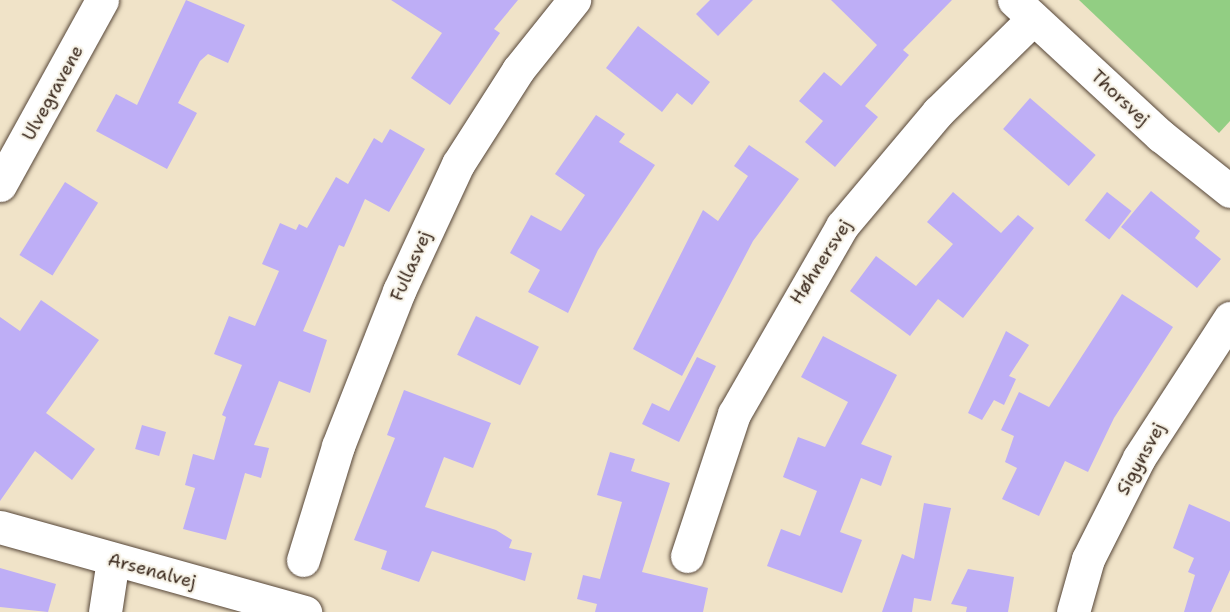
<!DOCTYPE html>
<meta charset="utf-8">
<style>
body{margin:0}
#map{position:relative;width:1230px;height:612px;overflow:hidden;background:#f0e3c8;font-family:"Shantell Sans",sans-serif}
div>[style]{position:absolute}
.green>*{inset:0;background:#92ce83}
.building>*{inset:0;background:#beaef6;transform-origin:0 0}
.roads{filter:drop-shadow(0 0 2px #564638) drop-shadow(0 0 2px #564638)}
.street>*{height:33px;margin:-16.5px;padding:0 16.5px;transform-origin:16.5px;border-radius:16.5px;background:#fff}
.secondary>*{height:33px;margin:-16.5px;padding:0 16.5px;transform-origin:16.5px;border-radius:16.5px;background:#fff}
span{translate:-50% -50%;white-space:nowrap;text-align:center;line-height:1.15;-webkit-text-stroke:4.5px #f7f3e8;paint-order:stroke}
.street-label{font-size:18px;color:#3b2a1e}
</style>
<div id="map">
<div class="green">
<div style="clip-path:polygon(1079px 0,1230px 0,1230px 121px,1219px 133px)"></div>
</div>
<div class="building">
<div style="clip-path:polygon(186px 0,245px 25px,228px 63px,208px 54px,200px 61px,178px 103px,197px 113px,167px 169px,96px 131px,116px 94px,137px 105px)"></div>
<div style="clip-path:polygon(391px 0,518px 0,494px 29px,500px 33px,450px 105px,411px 78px,442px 33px)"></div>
<div style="clip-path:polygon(710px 0,753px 0,718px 36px,696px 14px)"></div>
<div style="clip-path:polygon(831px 0,952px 0,903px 50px,909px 55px,865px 106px,878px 117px,835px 167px,805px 142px,823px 121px,799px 101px,824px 72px,841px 86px,877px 45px)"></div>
<div style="clip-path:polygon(638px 26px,710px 82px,692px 105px,677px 93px,662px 112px,606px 68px)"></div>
<div style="left:1030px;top:98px;width:87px;height:41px;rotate:41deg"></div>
<div style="clip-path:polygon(596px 115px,625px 134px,619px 142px,655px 165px,598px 250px,568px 313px,528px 292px,540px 270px,510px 253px,531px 215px,561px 231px,585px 195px,555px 174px)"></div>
<div style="clip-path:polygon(390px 129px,425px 149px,389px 212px,365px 199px,344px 247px,339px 245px,303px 331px,327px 340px,310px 393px,279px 381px,254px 445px,269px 448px,261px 478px,245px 473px,226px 540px,183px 529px,195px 488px,185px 485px,193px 454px,214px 460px,226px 417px,222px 415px,242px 365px,214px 354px,229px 316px,255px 326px,279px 271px,262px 264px,280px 223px,296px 230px,299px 224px,307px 228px,336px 177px,348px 184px,374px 138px,382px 143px)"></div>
<div style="clip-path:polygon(749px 145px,799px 179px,753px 241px,682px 376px,633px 349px,703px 210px,718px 221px,748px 176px,734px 166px)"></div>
<div style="left:65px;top:182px;width:39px;height:86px;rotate:32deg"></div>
<div style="clip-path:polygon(1151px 191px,1200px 231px,1195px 238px,1221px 259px,1197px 288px,1121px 227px)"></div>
<div style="clip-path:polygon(953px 192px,1001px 233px,1018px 215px,1034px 228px,963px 318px,938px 299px,910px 336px,850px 291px,876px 256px,916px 286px,953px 244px,927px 222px)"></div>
<div style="left:1107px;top:192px;width:31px;height:36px;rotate:38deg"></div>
<div style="clip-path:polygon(1122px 294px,1173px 327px,1114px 418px,1088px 472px,1065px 461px,1039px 516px,1002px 499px,1017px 468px,1005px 462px,1014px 436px,1001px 430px,1019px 392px,1049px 407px)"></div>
<div style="clip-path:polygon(41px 300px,99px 340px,46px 413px,95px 449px,72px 480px,35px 451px,0 501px,0 317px,20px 331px)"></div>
<div style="left:476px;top:316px;width:70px;height:43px;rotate:26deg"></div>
<div style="clip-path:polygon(1006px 331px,1029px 345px,1009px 376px,1016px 379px,1004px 405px,994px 400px,982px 420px,968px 413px)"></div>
<div style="clip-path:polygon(823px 336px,897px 375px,861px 444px,892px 456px,881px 486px,861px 478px,840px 532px,862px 540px,842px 593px,767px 566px,781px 529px,800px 536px,817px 491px,783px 477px,798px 437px,825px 447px,848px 402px,801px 377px)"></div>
<div style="clip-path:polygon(697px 357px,716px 366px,679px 442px,642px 424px,652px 403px,669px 411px)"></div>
<div style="clip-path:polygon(404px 390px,491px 423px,473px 468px,444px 457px,425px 507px,496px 530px,512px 540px,509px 548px,532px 553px,525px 581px,432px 551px,419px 582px,381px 569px,387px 551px,354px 540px,395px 438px,387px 435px)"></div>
<div style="left:142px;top:425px;width:25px;height:25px;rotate:16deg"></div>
<div style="clip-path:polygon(610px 452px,635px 459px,631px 471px,670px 483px,642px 572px,708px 588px,703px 612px,595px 612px,597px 604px,577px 599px,583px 575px,600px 579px,622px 502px,597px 495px)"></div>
<div style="clip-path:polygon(924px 503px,951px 508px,931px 601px,914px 598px,912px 612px,882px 612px,902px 554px,914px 559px)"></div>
<div style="clip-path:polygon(1189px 504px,1230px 522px,1230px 570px,1211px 612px,1184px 612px,1195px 575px,1188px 572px,1194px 558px,1173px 548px)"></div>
<div style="clip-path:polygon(0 568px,56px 584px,48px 612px,0 607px)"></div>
<div style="clip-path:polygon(968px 569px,1014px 577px,1008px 612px,966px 612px,967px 607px,951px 604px)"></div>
</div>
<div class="roads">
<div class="street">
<div style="left:1014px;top:0;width:200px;rotate:42.8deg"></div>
<div style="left:1161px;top:136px;width:88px;rotate:38.6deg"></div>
<div style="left:0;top:527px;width:317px;rotate:15.6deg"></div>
<div style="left:687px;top:556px;width:150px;rotate:-71.7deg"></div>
<div style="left:734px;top:414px;width:217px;rotate:-60.1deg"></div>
<div style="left:842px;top:226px;width:149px;rotate:-49.9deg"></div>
<div style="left:938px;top:112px;width:133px;rotate:-44.4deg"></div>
<div style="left:303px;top:560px;width:119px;rotate:-72.9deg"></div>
<div style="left:338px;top:446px;width:167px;rotate:-68.5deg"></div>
<div style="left:399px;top:291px;width:140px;rotate:-65.1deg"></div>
<div style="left:458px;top:164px;width:112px;rotate:-57.4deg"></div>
<div style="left:518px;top:70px;width:90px;rotate:-51.3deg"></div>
<div style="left:105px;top:612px;width:53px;rotate:-81.3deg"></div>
<div style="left:1073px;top:612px;width:55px;rotate:-74.2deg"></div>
<div style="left:1088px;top:559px;width:113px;rotate:-63.2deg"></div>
<div style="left:1139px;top:458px;width:167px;rotate:-57deg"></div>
</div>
<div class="secondary">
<div style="left:0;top:185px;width:211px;rotate:-61.1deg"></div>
</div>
</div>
<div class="street-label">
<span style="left:53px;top:93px;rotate:-61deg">Ulvegravene</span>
<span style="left:1120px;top:98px;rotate:43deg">Thorsvej</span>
<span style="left:821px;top:262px;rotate:-57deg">Høhnersvej</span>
<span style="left:411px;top:266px;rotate:-66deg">Fullasvej</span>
<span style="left:1141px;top:459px;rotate:-61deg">Sigynsvej</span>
<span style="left:152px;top:571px;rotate:15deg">Arsenalvej</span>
</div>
</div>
